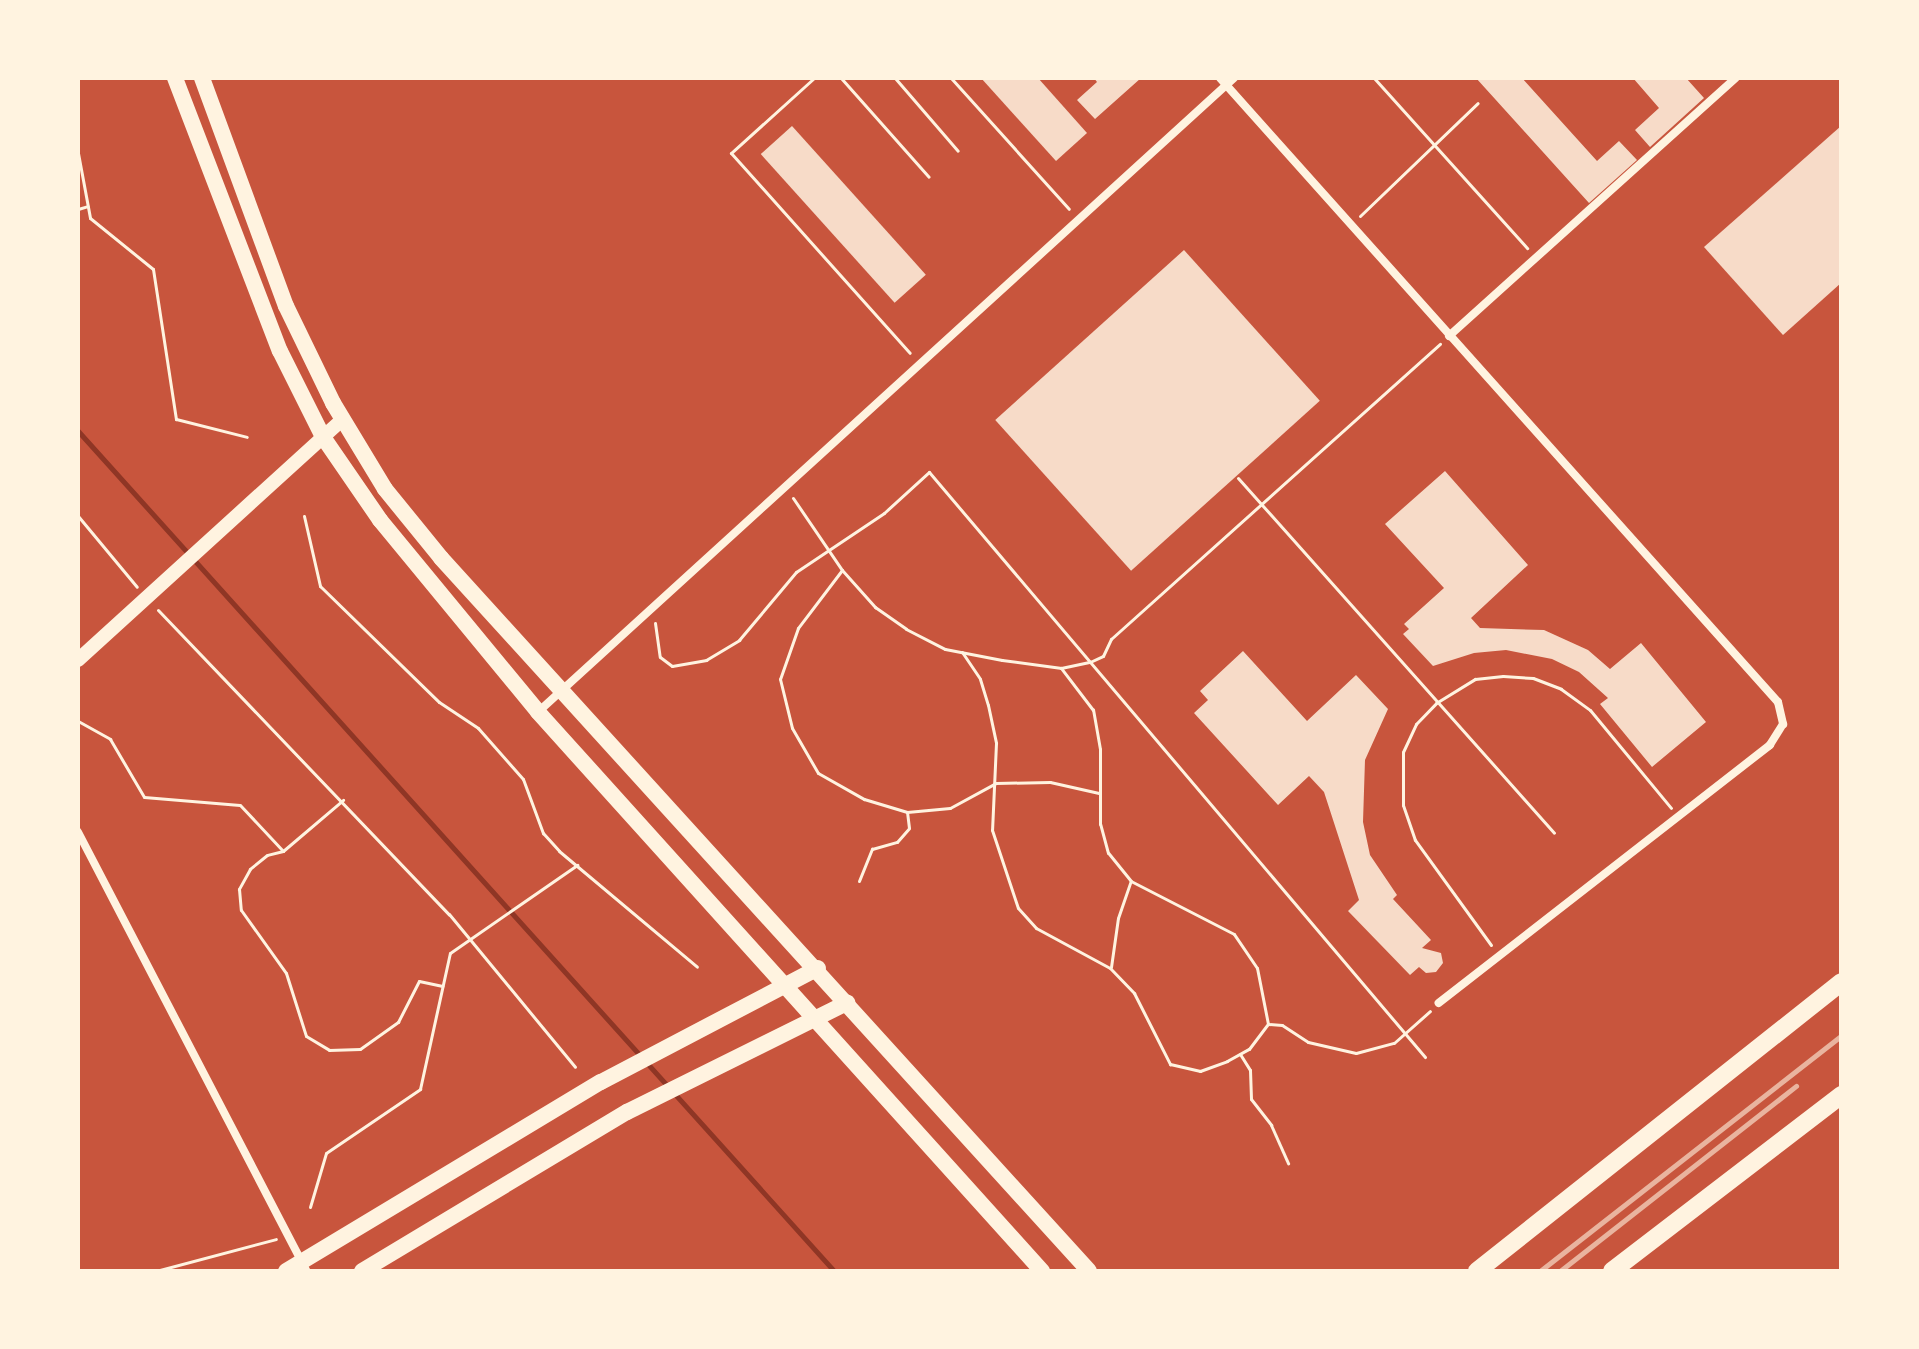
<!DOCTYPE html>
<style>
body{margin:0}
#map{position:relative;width:1919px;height:1349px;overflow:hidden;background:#c8553d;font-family:"Open Sans",sans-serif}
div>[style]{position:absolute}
.stream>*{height:5px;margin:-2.5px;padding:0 2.5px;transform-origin:2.5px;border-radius:2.5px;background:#8f3625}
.building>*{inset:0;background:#f7dbc8;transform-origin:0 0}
.path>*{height:3px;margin:-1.5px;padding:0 1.5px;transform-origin:1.5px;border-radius:1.5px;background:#fff3e0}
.minor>*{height:8px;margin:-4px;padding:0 4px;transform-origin:4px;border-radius:4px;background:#fff3e0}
.tertiary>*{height:14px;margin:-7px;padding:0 7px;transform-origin:7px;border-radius:7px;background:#fff3e0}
.secondary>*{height:16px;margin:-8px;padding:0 8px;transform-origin:8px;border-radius:8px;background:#fff3e0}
.primary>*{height:18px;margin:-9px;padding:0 9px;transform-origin:9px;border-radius:9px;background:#fff3e0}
.rail>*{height:5px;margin:-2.5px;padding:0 2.5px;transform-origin:2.5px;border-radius:2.5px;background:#e9b49f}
span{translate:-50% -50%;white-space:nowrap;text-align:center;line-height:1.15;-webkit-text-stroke:8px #fff3e0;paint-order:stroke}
.frame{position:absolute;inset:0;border:80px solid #fff3e0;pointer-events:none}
</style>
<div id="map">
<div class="stream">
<div style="left:78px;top:431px;width:1130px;rotate:48.01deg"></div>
</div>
<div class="building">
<div style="clip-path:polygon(981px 78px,1038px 78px,1087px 133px,1056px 161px)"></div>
<div style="clip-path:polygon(1094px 78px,1141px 78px,1095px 119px,1077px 100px,1097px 82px)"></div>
<div style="clip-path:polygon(1476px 78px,1522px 78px,1597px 161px,1619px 141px,1637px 160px,1589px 203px)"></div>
<div style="clip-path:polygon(1633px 78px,1686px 78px,1704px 98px,1650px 147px,1635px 130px,1659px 108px)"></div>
<div style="left:792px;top:126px;width:200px;height:42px;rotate:48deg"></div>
<div style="clip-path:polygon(1841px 126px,1841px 283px,1783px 335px,1704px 247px)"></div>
<div style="left:1184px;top:250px;width:203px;height:254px;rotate:48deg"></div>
<div style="clip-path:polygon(1445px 471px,1528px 565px,1471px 618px,1480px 628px,1544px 630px,1588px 650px,1610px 669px,1641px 643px,1706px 722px,1652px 767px,1600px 704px,1608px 698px,1579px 672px,1552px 659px,1506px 650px,1474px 653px,1433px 666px,1403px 634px,1409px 629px,1404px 624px,1444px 588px,1385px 524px)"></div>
<div style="clip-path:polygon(1243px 651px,1307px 721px,1356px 675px,1388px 709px,1365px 760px,1363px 822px,1370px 855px,1397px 895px,1393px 899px,1431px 940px,1422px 948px,1441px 953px,1443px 963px,1436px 972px,1426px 973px,1419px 967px,1410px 975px,1348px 911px,1359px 900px,1324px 792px,1309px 776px,1278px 805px,1194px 713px,1208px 700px,1200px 691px)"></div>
</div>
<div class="path">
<div style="left:814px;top:78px;width:112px;rotate:137.9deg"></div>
<div style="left:731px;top:153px;width:268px;rotate:48.2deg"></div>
<div style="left:841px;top:78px;width:132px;rotate:48.4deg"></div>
<div style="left:895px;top:78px;width:96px;rotate:49.2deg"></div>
<div style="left:951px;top:78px;width:176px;rotate:48deg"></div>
<div style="left:1374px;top:78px;width:229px;rotate:48deg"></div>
<div style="left:78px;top:153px;width:66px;rotate:79.5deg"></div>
<div style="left:90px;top:218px;width:81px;rotate:39deg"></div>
<div style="left:153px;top:269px;width:152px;rotate:81.3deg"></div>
<div style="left:176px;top:419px;width:73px;rotate:14.2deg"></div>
<div style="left:78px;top:209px;width:10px;rotate:-17deg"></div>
<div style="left:1360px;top:216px;width:163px;rotate:-43.8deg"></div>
<div style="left:1238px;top:478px;width:475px;rotate:48.3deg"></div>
<div style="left:793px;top:498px;width:87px;rotate:55.8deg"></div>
<div style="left:842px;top:570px;width:50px;rotate:48.3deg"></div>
<div style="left:875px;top:607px;width:38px;rotate:35deg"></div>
<div style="left:906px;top:629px;width:44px;rotate:27.1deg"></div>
<div style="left:945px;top:649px;width:58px;rotate:10.9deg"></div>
<div style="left:1002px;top:660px;width:60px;rotate:7.7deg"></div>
<div style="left:1061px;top:668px;width:30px;rotate:-12deg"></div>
<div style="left:1090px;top:662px;width:14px;rotate:-25deg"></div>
<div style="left:1103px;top:656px;width:19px;rotate:-65deg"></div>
<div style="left:1111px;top:639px;width:442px;rotate:-41.9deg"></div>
<div style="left:78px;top:516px;width:92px;rotate:50.3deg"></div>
<div style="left:304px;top:516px;width:72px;rotate:77.1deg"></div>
<div style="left:320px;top:586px;width:166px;rotate:44.3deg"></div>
<div style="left:439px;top:702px;width:47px;rotate:33.7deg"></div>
<div style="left:478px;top:728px;width:68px;rotate:48.6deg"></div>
<div style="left:523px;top:779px;width:58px;rotate:69.7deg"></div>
<div style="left:543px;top:833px;width:24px;rotate:48deg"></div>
<div style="left:559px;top:851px;width:180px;rotate:40deg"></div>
<div style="left:842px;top:570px;width:73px;rotate:127.2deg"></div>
<div style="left:798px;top:628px;width:54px;rotate:109.4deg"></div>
<div style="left:780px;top:679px;width:50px;rotate:76.2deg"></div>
<div style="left:792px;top:728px;width:52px;rotate:60deg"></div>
<div style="left:818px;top:773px;width:53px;rotate:29.5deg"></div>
<div style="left:864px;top:799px;width:45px;rotate:16.8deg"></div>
<div style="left:907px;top:812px;width:43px;rotate:-5.3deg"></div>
<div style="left:950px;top:808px;width:52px;rotate:-28.5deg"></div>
<div style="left:996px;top:783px;width:54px;rotate:-1.1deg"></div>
<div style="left:1050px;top:782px;width:50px;rotate:12.7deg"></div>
<div style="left:158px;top:610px;width:421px;rotate:46.3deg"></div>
<div style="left:449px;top:914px;width:198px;rotate:50.5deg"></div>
<div style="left:655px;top:623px;width:34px;rotate:82deg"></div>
<div style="left:660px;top:657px;width:15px;rotate:37deg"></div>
<div style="left:672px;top:666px;width:35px;rotate:-10deg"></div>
<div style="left:706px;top:660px;width:39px;rotate:-31deg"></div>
<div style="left:739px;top:640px;width:89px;rotate:-50deg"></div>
<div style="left:796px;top:572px;width:106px;rotate:-33.8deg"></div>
<div style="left:884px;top:513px;width:61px;rotate:-42.3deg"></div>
<div style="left:929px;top:472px;width:767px;rotate:49.71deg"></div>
<div style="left:962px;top:652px;width:32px;rotate:56deg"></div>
<div style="left:980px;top:679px;width:27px;rotate:73deg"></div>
<div style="left:988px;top:705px;width:39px;rotate:78deg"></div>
<div style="left:996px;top:743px;width:87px;rotate:92.6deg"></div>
<div style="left:992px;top:830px;width:82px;rotate:71.6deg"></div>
<div style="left:1018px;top:908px;width:27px;rotate:48deg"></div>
<div style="left:1036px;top:928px;width:84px;rotate:28.4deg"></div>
<div style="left:1110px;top:968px;width:35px;rotate:46deg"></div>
<div style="left:1134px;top:993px;width:80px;rotate:63.1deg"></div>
<div style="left:1170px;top:1064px;width:31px;rotate:13deg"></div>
<div style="left:1200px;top:1071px;width:29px;rotate:-20deg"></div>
<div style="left:1227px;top:1061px;width:25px;rotate:-29deg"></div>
<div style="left:1249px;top:1049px;width:31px;rotate:-53deg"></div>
<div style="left:1268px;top:1024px;width:57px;rotate:-101.1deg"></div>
<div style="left:1257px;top:968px;width:41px;rotate:-124.1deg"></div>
<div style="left:1234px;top:934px;width:116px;rotate:-152.8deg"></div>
<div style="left:1131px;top:881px;width:36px;rotate:-129deg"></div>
<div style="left:1108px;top:853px;width:30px;rotate:-105deg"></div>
<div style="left:1100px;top:824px;width:75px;rotate:-90deg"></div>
<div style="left:1100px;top:749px;width:40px;rotate:-100deg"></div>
<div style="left:1093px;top:710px;width:53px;rotate:-127.3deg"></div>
<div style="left:78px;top:721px;width:37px;rotate:29deg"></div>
<div style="left:110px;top:739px;width:67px;rotate:59.6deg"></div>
<div style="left:144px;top:797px;width:96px;rotate:4.8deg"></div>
<div style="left:240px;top:805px;width:63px;rotate:46.9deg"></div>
<div style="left:283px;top:851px;width:79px;rotate:-40.4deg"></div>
<div style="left:283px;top:851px;width:16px;rotate:166deg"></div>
<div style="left:267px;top:855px;width:22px;rotate:141deg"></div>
<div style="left:250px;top:869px;width:23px;rotate:119deg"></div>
<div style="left:239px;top:889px;width:21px;rotate:85deg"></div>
<div style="left:241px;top:910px;width:77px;rotate:54.5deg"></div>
<div style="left:286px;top:973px;width:66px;rotate:72.4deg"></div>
<div style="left:306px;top:1036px;width:27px;rotate:31deg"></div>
<div style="left:329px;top:1050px;width:31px;rotate:-2deg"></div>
<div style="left:360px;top:1049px;width:47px;rotate:-35.4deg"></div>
<div style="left:398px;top:1022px;width:46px;rotate:-62.9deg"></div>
<div style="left:419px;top:981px;width:24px;rotate:12deg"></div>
<div style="left:859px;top:881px;width:35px;rotate:-68deg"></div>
<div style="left:872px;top:849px;width:26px;rotate:-16deg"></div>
<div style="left:897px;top:842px;width:18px;rotate:-49deg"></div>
<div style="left:909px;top:828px;width:16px;rotate:-97deg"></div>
<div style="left:1491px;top:945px;width:130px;rotate:-125.9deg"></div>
<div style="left:1415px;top:840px;width:37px;rotate:-109deg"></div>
<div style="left:1403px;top:805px;width:53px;rotate:-90deg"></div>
<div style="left:1403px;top:752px;width:31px;rotate:-65deg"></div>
<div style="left:1416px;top:724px;width:29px;rotate:-46deg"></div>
<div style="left:1436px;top:703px;width:46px;rotate:-31.6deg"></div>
<div style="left:1475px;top:679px;width:28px;rotate:-6deg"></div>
<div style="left:1503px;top:676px;width:30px;rotate:4deg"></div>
<div style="left:1533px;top:678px;width:30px;rotate:21deg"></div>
<div style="left:1561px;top:689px;width:36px;rotate:36deg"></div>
<div style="left:1590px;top:710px;width:127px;rotate:50.4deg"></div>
<div style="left:1111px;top:967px;width:49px;rotate:-81.9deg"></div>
<div style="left:1118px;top:918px;width:39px;rotate:-71deg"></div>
<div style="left:1268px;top:1024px;width:14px;rotate:4deg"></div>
<div style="left:1282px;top:1025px;width:31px;rotate:33deg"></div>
<div style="left:1308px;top:1042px;width:49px;rotate:12.9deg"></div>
<div style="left:1356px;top:1053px;width:39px;rotate:-15deg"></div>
<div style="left:1394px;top:1043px;width:48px;rotate:-41.6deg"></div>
<div style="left:1240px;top:1054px;width:19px;rotate:58deg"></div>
<div style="left:1250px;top:1070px;width:29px;rotate:88deg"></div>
<div style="left:1251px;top:1099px;width:33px;rotate:52deg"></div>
<div style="left:1271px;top:1125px;width:42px;rotate:65.9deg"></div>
<div style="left:310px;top:1207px;width:56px;rotate:-73.5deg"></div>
<div style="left:326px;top:1153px;width:114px;rotate:-34.2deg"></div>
<div style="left:420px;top:1089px;width:139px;rotate:-77.6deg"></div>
<div style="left:450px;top:953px;width:155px;rotate:-34.7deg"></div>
<div style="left:156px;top:1271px;width:124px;rotate:-14.9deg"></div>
</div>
<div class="minor">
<div style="left:1220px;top:78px;width:837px;rotate:48.2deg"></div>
<div style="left:1778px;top:702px;width:23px;rotate:77deg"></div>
<div style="left:1783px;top:724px;width:25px;rotate:122deg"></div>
<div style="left:1770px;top:745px;width:420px;rotate:142.1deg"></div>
<div style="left:1449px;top:336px;width:386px;rotate:-42deg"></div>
<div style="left:538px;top:712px;width:941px;rotate:-42.33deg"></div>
<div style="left:78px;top:832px;width:495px;rotate:62.5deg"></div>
</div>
<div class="tertiary">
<div style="left:78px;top:660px;width:358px;rotate:-42.3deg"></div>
</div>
<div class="secondary">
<div style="left:175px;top:78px;width:292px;rotate:69deg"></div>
<div style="left:280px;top:351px;width:96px;rotate:63.4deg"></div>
<div style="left:323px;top:437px;width:101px;rotate:55.5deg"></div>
<div style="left:380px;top:520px;width:249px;rotate:50.5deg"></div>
<div style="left:538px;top:712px;width:753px;rotate:47.96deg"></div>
<div style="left:202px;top:78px;width:243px;rotate:69.8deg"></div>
<div style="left:286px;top:306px;width:108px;rotate:64.1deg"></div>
<div style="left:333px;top:403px;width:100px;rotate:58.8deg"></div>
<div style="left:385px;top:489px;width:89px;rotate:50.9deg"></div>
<div style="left:441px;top:558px;width:963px;rotate:47.73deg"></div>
<div style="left:286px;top:1271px;width:367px;rotate:-31deg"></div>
<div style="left:601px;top:1082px;width:245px;rotate:-27.7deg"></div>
<div style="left:362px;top:1271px;width:309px;rotate:-31deg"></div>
<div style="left:627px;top:1112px;width:246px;rotate:-26.4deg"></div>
</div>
<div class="primary">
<div style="left:1477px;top:1271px;width:465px;rotate:-38.4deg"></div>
<div style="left:1612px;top:1271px;width:289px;rotate:-37.5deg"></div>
</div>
<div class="rail">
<div style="left:1540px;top:1271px;width:382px;rotate:-38deg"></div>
<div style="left:1560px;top:1271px;width:300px;rotate:-38.1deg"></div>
</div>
<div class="frame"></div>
</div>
